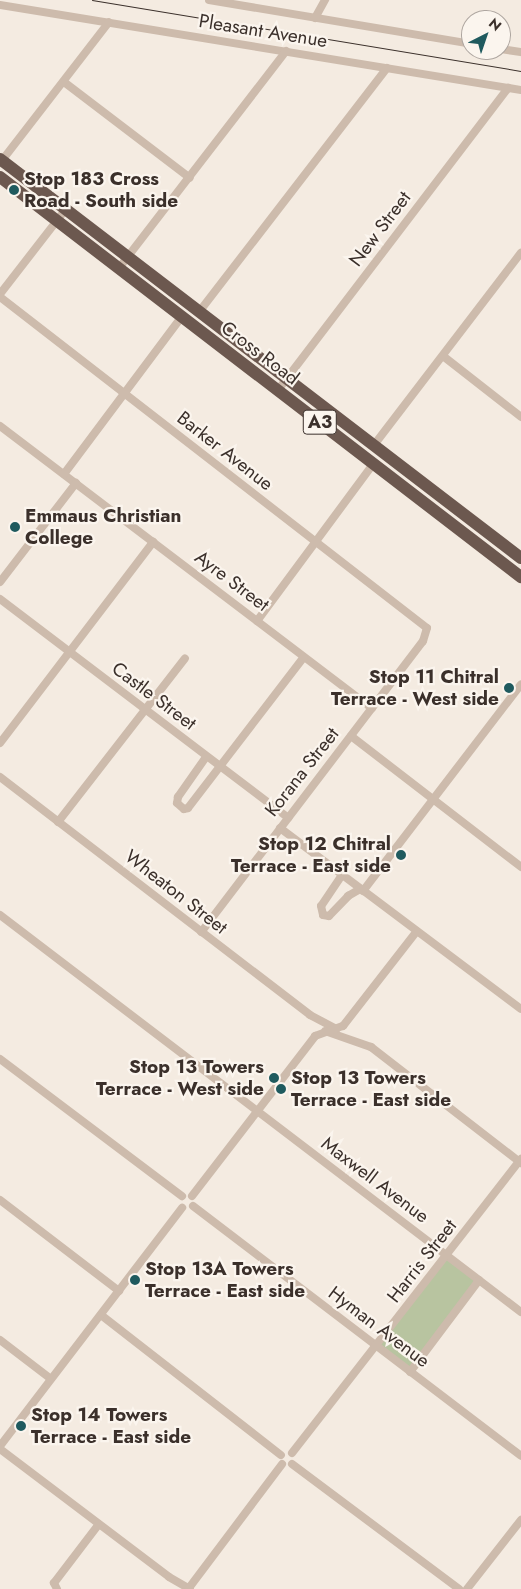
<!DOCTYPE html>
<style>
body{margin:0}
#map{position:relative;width:521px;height:1589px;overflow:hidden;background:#f4ebe1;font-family:Jost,sans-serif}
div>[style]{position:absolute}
.green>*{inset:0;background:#b8c4a0;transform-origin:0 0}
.minor>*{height:8px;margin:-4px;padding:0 4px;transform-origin:4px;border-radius:4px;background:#cdbbac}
.trunk>*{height:12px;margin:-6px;padding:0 6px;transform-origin:6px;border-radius:6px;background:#6c584f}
.tram>*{height:1px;margin:-0.5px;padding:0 0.5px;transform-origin:0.5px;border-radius:0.5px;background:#3b302b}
.dots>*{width:14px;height:14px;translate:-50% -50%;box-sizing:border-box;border:2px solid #fbf5ee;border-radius:50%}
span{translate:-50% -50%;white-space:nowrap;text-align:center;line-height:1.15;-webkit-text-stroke:4.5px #fbf5ee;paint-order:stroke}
.shield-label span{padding:1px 4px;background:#fbf5ee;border:1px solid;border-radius:4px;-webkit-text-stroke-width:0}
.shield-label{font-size:18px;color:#3b302b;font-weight:700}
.street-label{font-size:19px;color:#3b302b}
.poi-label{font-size:19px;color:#3b302b;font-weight:700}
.left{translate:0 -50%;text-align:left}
.right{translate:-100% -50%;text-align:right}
.north{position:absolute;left:461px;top:10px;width:50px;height:50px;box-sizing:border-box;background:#fbf5ee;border:1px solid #aea6a0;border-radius:50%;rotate:41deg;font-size:14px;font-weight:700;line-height:20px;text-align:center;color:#3b302b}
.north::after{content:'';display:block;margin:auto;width:18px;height:22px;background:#1f5a5e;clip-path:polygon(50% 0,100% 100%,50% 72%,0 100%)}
</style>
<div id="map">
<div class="green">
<div style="left:447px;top:1256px;width:39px;height:115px;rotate:38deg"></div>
</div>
<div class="minor">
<div style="left:209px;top:0;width:266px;rotate:9.5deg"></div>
<div style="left:0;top:5px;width:528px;rotate:9.27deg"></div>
<div style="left:315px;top:18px;width:21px;rotate:-61deg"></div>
<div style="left:501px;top:49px;width:20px;rotate:9deg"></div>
<div style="left:64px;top:82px;width:158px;rotate:37.3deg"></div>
<div style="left:0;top:163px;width:178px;rotate:-52.3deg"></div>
<div style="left:119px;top:268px;width:274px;rotate:-52.4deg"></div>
<div style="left:0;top:294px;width:108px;rotate:-52.2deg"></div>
<div style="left:0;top:297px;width:540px;rotate:37.78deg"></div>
<div style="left:427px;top:628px;width:14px;rotate:107deg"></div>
<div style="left:423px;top:641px;width:366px;rotate:127.3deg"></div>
<div style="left:199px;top:312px;width:308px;rotate:-52.4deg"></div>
<div style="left:443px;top:356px;width:99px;rotate:38deg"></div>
<div style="left:278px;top:390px;width:380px;rotate:-52.7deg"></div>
<div style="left:0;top:426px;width:467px;rotate:37.2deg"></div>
<div style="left:374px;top:445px;width:242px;rotate:-52.6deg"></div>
<div style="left:64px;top:474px;width:197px;rotate:-53.2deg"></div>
<div style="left:0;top:582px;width:125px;rotate:-52.5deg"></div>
<div style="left:0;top:599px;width:362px;rotate:37.2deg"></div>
<div style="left:257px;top:621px;width:197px;rotate:-53.5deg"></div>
<div style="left:351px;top:736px;width:215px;rotate:37.6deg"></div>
<div style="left:0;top:743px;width:253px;rotate:-52.7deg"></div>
<div style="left:206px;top:757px;width:49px;rotate:125deg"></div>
<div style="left:178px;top:797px;width:6px;rotate:99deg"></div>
<div style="left:177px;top:803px;width:9px;rotate:41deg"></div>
<div style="left:184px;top:809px;width:4px;rotate:-14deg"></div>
<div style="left:188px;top:808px;width:190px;rotate:-52.5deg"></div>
<div style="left:0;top:777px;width:391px;rotate:37.5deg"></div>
<div style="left:310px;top:1015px;width:30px;rotate:28deg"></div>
<div style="left:58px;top:822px;width:207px;rotate:-52.2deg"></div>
<div style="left:280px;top:828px;width:301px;rotate:36.9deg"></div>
<div style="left:342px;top:875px;width:37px;rotate:124deg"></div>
<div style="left:321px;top:906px;width:9px;rotate:77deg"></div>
<div style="left:323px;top:915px;width:6px;rotate:9deg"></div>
<div style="left:329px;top:916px;width:28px;rotate:-46deg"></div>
<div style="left:348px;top:896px;width:14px;rotate:-30deg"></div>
<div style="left:363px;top:891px;width:260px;rotate:-52.6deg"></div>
<div style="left:0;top:915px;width:655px;rotate:37.31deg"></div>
<div style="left:325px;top:1031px;width:49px;rotate:19.2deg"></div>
<div style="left:371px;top:1047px;width:190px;rotate:37.7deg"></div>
<div style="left:0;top:1059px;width:228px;rotate:37deg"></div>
<div style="left:192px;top:1196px;width:202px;rotate:-52.4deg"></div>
<div style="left:315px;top:1036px;width:30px;rotate:-20deg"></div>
<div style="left:343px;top:1026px;width:120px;rotate:-52.1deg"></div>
<div style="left:0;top:1200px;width:150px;rotate:37.4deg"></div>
<div style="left:193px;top:1206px;width:412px;rotate:37.3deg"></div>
<div style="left:101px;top:1315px;width:228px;rotate:37.9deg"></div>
<div style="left:0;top:1340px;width:64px;rotate:37.4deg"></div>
<div style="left:410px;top:1372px;width:115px;rotate:-53.1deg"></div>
<div style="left:0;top:1446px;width:300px;rotate:-52.6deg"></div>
<div style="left:0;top:1449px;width:212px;rotate:37.1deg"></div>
<div style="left:169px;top:1577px;width:24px;rotate:30deg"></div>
<div style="left:292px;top:1453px;width:373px;rotate:-52.1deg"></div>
<div style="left:292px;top:1464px;width:209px;rotate:36.8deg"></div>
<div style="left:189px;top:1588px;width:155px;rotate:-53.1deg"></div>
<div style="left:57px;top:1589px;width:7px;rotate:-117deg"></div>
<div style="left:54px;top:1583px;width:74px;rotate:-52.7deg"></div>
<div style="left:467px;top:1589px;width:88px;rotate:-52deg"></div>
</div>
<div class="trunk">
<div style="left:0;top:159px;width:656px;rotate:37.45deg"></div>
<div style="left:0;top:177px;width:657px;rotate:37.52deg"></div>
</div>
<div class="tram">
<div style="left:92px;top:0;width:435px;rotate:9.4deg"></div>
</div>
<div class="dots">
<div style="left:14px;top:190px;background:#1f5a5e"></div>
<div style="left:15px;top:527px;background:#1f5a5e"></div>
<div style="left:509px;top:688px;background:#1f5a5e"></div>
<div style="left:401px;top:855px;background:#1f5a5e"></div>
<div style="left:274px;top:1078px;background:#1f5a5e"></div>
<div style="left:281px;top:1089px;background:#1f5a5e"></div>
<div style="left:135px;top:1280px;background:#1f5a5e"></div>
<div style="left:21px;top:1426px;background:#1f5a5e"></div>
</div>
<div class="shield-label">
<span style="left:320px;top:422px">A3</span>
</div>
<div class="street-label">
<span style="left:263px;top:31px;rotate:9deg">Pleasant Avenue</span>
<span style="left:380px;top:229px;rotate:-53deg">New Street</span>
<span style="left:260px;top:353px;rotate:37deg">Cross Road</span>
<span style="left:225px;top:451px;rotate:38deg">Barker Avenue</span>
<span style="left:232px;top:581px;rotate:37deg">Ayre Street</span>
<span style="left:154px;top:696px;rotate:37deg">Castle Street</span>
<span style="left:302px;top:772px;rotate:-52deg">Korana Street</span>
<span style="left:176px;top:892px;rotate:38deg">Wheaton Street</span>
<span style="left:375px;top:1180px;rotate:37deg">Maxwell Avenue</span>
<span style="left:422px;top:1261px;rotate:-52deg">Harris Street</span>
<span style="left:379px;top:1327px;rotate:37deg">Hyman Avenue</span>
</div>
<div class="poi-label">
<span class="left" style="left:24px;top:190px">Stop 183 Cross<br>Road - South side</span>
<span class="left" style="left:25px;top:527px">Emmaus Christian<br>College</span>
<span class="right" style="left:499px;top:688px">Stop 11 Chitral<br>Terrace - West side</span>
<span class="right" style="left:391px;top:855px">Stop 12 Chitral<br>Terrace - East side</span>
<span class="right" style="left:264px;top:1078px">Stop 13 Towers<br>Terrace - West side</span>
<span class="left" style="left:291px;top:1089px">Stop 13 Towers<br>Terrace - East side</span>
<span class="left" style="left:145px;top:1280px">Stop 13A Towers<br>Terrace - East side</span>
<span class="left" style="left:31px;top:1426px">Stop 14 Towers<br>Terrace - East side</span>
</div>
<div class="north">N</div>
</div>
